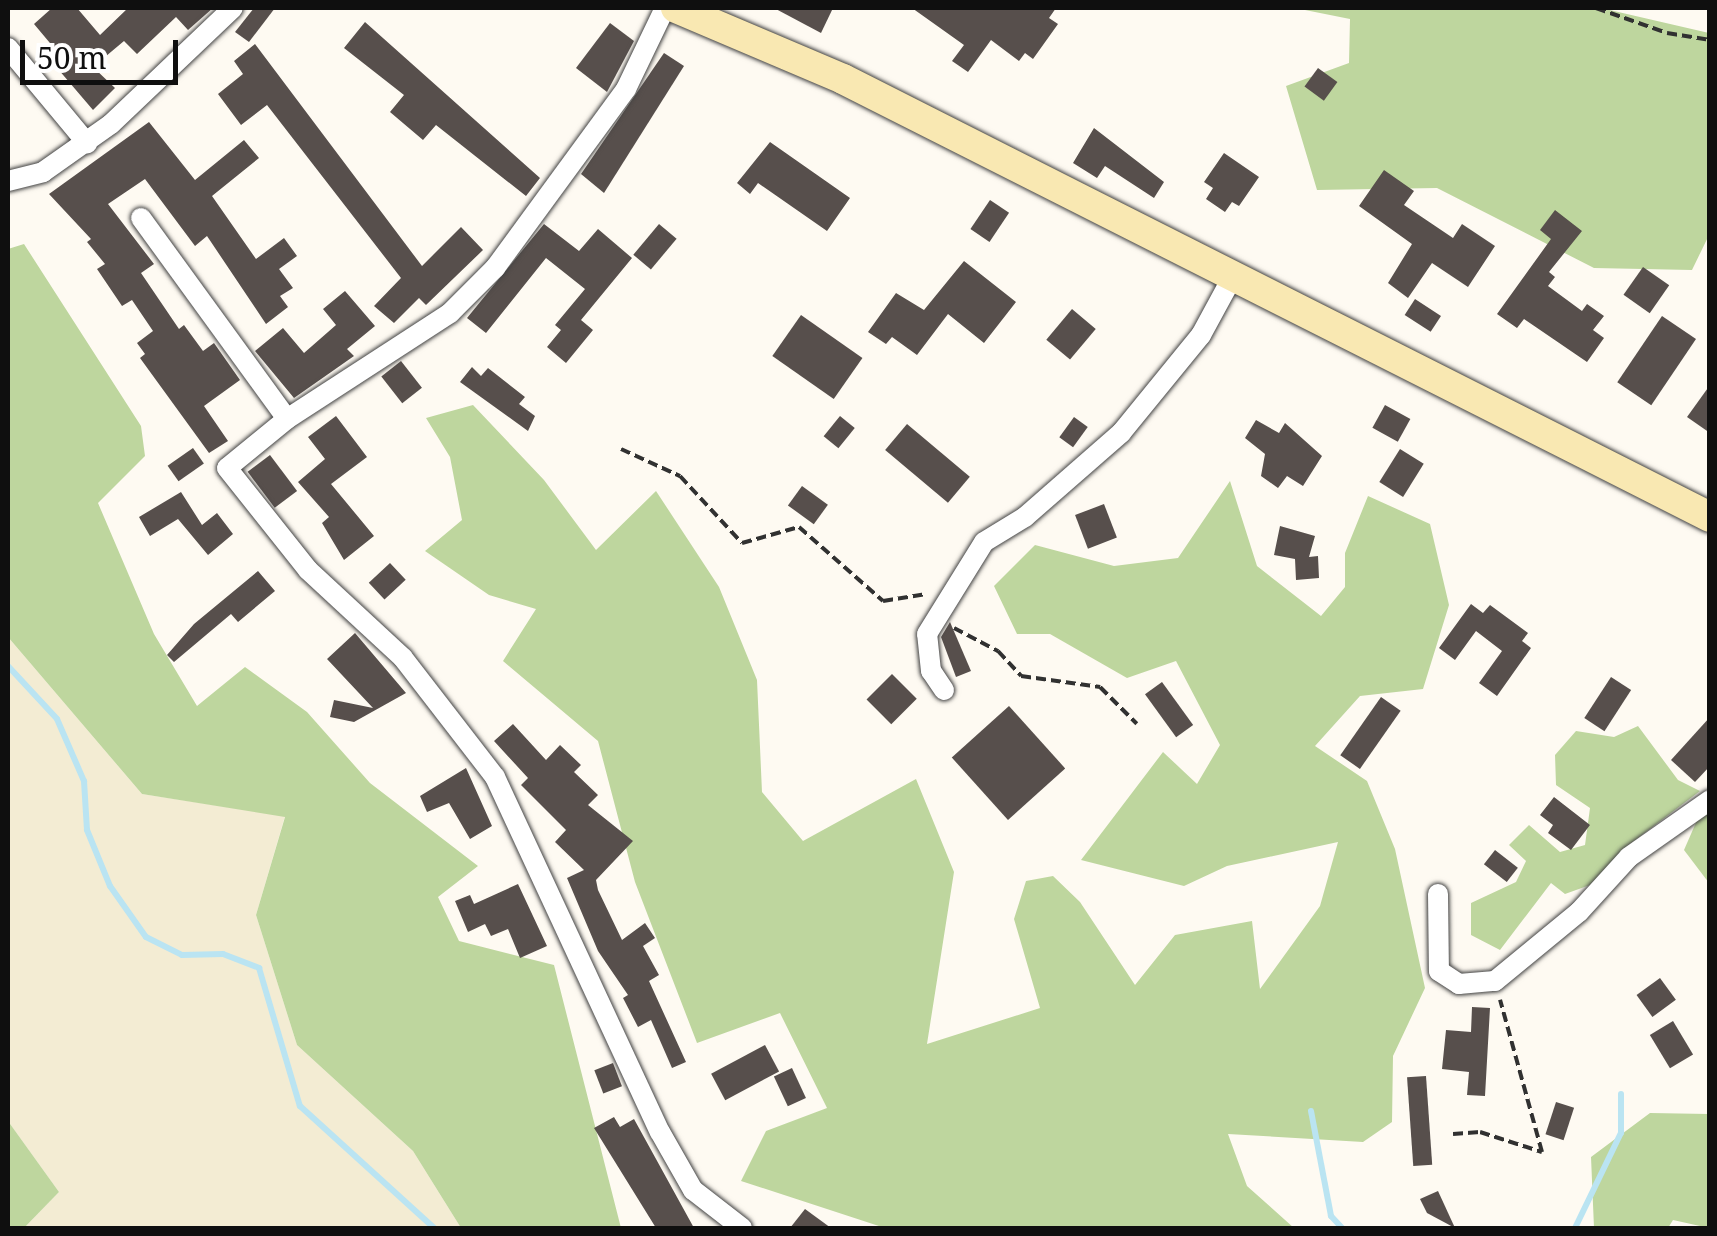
<!DOCTYPE html>
<style>
body{margin:0}
#map{position:relative;width:1717px;height:1236px;overflow:hidden;background:#fefaf2;font-family:"Noto Serif",serif}
div>[style]{position:absolute}
.farmland>*{inset:0;background:#f3ecd3}
.forest>*{inset:0;background:#bed69e}
.stream>*{height:6px;margin:-3px;padding:0 3px;transform-origin:3px;border-radius:3px;background:#bae4f2}
.building>*{inset:0;background:#574f4c;transform-origin:0 0}
.path>*{height:4px;margin-top:-2px;transform-origin:0;background:repeating-linear-gradient(90deg,#313131 0 10px,transparent 0 15px)}
.roads{filter:drop-shadow(0 0 2px #424242) drop-shadow(0 0 2px #424242)}
.street>*{height:20px;margin:-10px;padding:0 10px;transform-origin:10px;border-radius:10px;background:#fff}
.secondary>*{height:30px;margin:-15px;padding:0 15px;transform-origin:15px;border-radius:15px;background:#f9e8b2}
span{translate:-50% -50%;white-space:nowrap;text-align:center;line-height:1.15;-webkit-text-stroke:10px #fff;paint-order:stroke}
.frame{position:absolute;inset:0;border:10px solid #0f0f0f;pointer-events:none}
.scale{position:absolute;left:20px;top:40px;width:158px;height:45px;box-sizing:border-box;border:5px solid #0f0f0f;border-top:0;padding-left:12px;font-size:30px;line-height:35px;white-space:nowrap;color:#0f0f0f;-webkit-text-stroke:8px #fff;paint-order:stroke}
</style>
<div id="map">
<div class="farmland">
<div style="clip-path:polygon(8px 637px,142px 794px,285px 816px,256px 915px,297px 1045px,413px 1151px,461px 1228px,24px 1228px,59px 1192px,8px 1121px)"></div>
</div>
<div class="forest">
<div style="clip-path:polygon(1295px 8px,1601px 8px,1709px 33px,1709px 235px,1692px 270px,1594px 268px,1437px 188px,1317px 190px,1286px 86px,1349px 63px,1350px 19px)"></div>
<div style="clip-path:polygon(24px 244px,141px 426px,145px 456px,98px 503px,154px 634px,197px 706px,245px 667px,307px 712px,370px 783px,478px 866px,438px 897px,459px 941px,554px 965px,621px 1228px,461px 1228px,413px 1151px,297px 1045px,256px 915px,285px 817px,142px 794px,8px 637px,8px 249px)"></div>
<div style="clip-path:polygon(473px 405px,544px 480px,596px 550px,656px 491px,719px 587px,757px 680px,762px 792px,803px 841px,916px 779px,954px 872px,927px 1044px,1040px 1008px,1014px 919px,1026px 881px,1053px 876px,1080px 902px,1135px 985px,1175px 935px,1252px 921px,1260px 989px,1320px 906px,1338px 842px,1227px 866px,1184px 886px,1081px 860px,1163px 752px,1197px 784px,1220px 745px,1176px 661px,1127px 678px,1050px 634px,1017px 634px,994px 586px,1035px 545px,1114px 566px,1178px 558px,1230px 481px,1257px 566px,1321px 616px,1345px 587px,1345px 553px,1368px 496px,1430px 524px,1449px 605px,1423px 689px,1360px 696px,1315px 746px,1367px 781px,1395px 849px,1425px 988px,1393px 1056px,1392px 1122px,1363px 1142px,1228px 1134px,1247px 1186px,1294px 1228px,885px 1228px,741px 1181px,766px 1131px,827px 1108px,780px 1013px,697px 1043px,635px 882px,598px 741px,503px 661px,536px 609px,489px 595px,425px 551px,462px 520px,450px 457px,426px 418px)"></div>
<div style="clip-path:polygon(1638px 726px,1678px 780px,1700px 791px,1622px 850px,1590px 885px,1565px 894px,1551px 883px,1500px 950px,1471px 935px,1471px 903px,1516px 882px,1526px 861px,1509px 845px,1529px 825px,1560px 852px,1585px 845px,1590px 808px,1556px 785px,1555px 755px,1576px 731px,1614px 737px)"></div>
<div style="clip-path:polygon(1709px 812px,1709px 883px,1684px 850px,1698px 818px)"></div>
<div style="clip-path:polygon(1650px 1113px,1709px 1114px,1709px 1228px,1673px 1220px,1668px 1228px,1594px 1228px,1591px 1157px)"></div>
<div style="clip-path:polygon(8px 1121px,59px 1192px,24px 1228px,8px 1228px)"></div>
</div>
<div class="stream">
<div style="left:8px;top:666px;width:72px;rotate:47.2deg"></div>
<div style="left:57px;top:719px;width:68px;rotate:66.5deg"></div>
<div style="left:84px;top:781px;width:49px;rotate:86.5deg"></div>
<div style="left:87px;top:830px;width:61px;rotate:67.7deg"></div>
<div style="left:110px;top:886px;width:62px;rotate:54.8deg"></div>
<div style="left:146px;top:937px;width:40px;rotate:26.6deg"></div>
<div style="left:182px;top:955px;width:41px;rotate:-1.4deg"></div>
<div style="left:223px;top:954px;width:39px;rotate:21deg"></div>
<div style="left:259px;top:968px;width:144px;rotate:73.5deg"></div>
<div style="left:300px;top:1106px;width:181px;rotate:42.3deg"></div>
<div style="left:1311px;top:1111px;width:107px;rotate:79.2deg"></div>
<div style="left:1331px;top:1216px;width:16px;rotate:47deg"></div>
<div style="left:1575px;top:1228px;width:106px;rotate:-64.2deg"></div>
<div style="left:1621px;top:1133px;width:39px;rotate:-90deg"></div>
</div>
<div class="building">
<div style="clip-path:polygon(52px 8px,77px 8px,100px 35px,128px 8px,213px 8px,188px 30px,176px 17px,137px 54px,124px 41px,93px 67px,115px 88px,93px 110px,52px 62px,60px 55px,34px 24px)"></div>
<div style="clip-path:polygon(254px 8px,275px 8px,249px 42px,235px 32px)"></div>
<div style="clip-path:polygon(774px 8px,833px 8px,821px 33px)"></div>
<div style="clip-path:polygon(912px 8px,1056px 8px,1049px 18px,1058px 24px,1033px 59px,1025px 53px,1019px 61px,991px 40px,968px 72px,952px 61px,964px 45px)"></div>
<div style="clip-path:polygon(365px 22px,540px 178px,526px 196px,436px 125px,423px 140px,390px 112px,404px 95px,344px 48px)"></div>
<div style="clip-path:polygon(610px 23px,634px 41px,607px 92px,576px 68px)"></div>
<div style="clip-path:polygon(255px 44px,422px 266px,461px 227px,483px 250px,426px 305px,419px 298px,394px 323px,374px 306px,401px 278px,267px 105px,241px 125px,218px 94px,243px 74px,234px 61px)"></div>
<div style="clip-path:polygon(664px 53px,684px 66px,604px 193px,581px 174px)"></div>
<div style="left:1318px;top:68px;width:24px;height:23px;rotate:36deg"></div>
<div style="clip-path:polygon(149px 122px,195px 180px,244px 140px,259px 158px,212px 196px,256px 259px,284px 238px,297px 256px,279px 269px,293px 288px,280px 296px,288px 307px,266px 324px,207px 236px,195px 246px,145px 179px,108px 204px,154px 264px,141px 273px,179px 329px,184px 325px,203px 351px,214px 343px,240px 380px,204px 406px,228px 441px,209px 453px,140px 358px,145px 354px,137px 343px,153px 331px,132px 300px,122px 306px,97px 269px,105px 264px,87px 242px,91px 239px,49px 194px)"></div>
<div style="clip-path:polygon(1094px 128px,1164px 182px,1154px 198px,1105px 166px,1097px 178px,1073px 163px)"></div>
<div style="clip-path:polygon(770px 142px,850px 198px,827px 231px,758px 183px,750px 194px,737px 183px)"></div>
<div style="clip-path:polygon(1224px 153px,1259px 177px,1239px 206px,1232px 202px,1225px 212px,1206px 199px,1213px 188px,1204px 182px)"></div>
<div style="clip-path:polygon(1384px 170px,1414px 191px,1404px 205px,1453px 238px,1462px 224px,1495px 246px,1468px 287px,1432px 263px,1408px 298px,1388px 283px,1412px 244px,1359px 206px)"></div>
<div style="left:990px;top:200px;width:23px;height:35px;rotate:34deg"></div>
<div style="clip-path:polygon(1555px 210px,1582px 231px,1549px 272px,1555px 277px,1548px 286px,1582px 311px,1587px 304px,1604px 316px,1593px 330px,1604px 338px,1587px 362px,1524px 319px,1517px 328px,1497px 314px,1551px 239px,1540px 230px)"></div>
<div style="clip-path:polygon(544px 224px,579px 251px,598px 229px,632px 258px,581px 320px,593px 330px,566px 363px,547px 347px,561px 330px,555px 325px,585px 289px,546px 258px,486px 333px,467px 318px)"></div>
<div style="left:659px;top:224px;width:23px;height:40px;rotate:40deg"></div>
<div style="clip-path:polygon(964px 261px,1016px 302px,984px 343px,948px 314px,917px 355px,892px 337px,886px 344px,868px 332px,896px 293px,924px 310px)"></div>
<div style="left:1643px;top:267px;width:32px;height:34px;rotate:35deg"></div>
<div style="clip-path:polygon(345px 291px,375px 326px,347px 349px,354px 356px,294px 398px,255px 351px,283px 328px,304px 353px,336px 325px,323px 309px)"></div>
<div style="left:1415px;top:299px;width:31px;height:19px;rotate:33deg"></div>
<div style="left:1072px;top:309px;width:31px;height:40px;rotate:40deg"></div>
<div style="left:801px;top:315px;width:75px;height:50px;rotate:35deg"></div>
<div style="left:1662px;top:316px;width:41px;height:80px;rotate:34deg"></div>
<div style="left:401px;top:361px;width:34px;height:25px;rotate:52deg"></div>
<div style="clip-path:polygon(472px 367px,481px 376px,488px 368px,525px 397px,519px 404px,535px 416px,528px 431px,460px 382px)"></div>
<div style="clip-path:polygon(1710px 385px,1710px 433px,1687px 417px)"></div>
<div style="left:1385px;top:405px;width:29px;height:26px;rotate:29deg"></div>
<div style="clip-path:polygon(336px 416px,367px 457px,331px 484px,374px 536px,344px 560px,322px 523px,329px 517px,298px 482px,325px 459px,308px 437px)"></div>
<div style="left:840px;top:416px;width:19px;height:26px;rotate:39deg"></div>
<div style="left:1074px;top:417px;width:17px;height:25px;rotate:36deg"></div>
<div style="clip-path:polygon(1256px 420px,1279px 433px,1285px 423px,1322px 456px,1303px 486px,1287px 476px,1278px 488px,1261px 476px,1265px 454px,1245px 438px)"></div>
<div style="left:907px;top:424px;width:82px;height:34px;rotate:40deg"></div>
<div style="left:193px;top:448px;width:19px;height:31px;rotate:55deg"></div>
<div style="left:1400px;top:449px;width:28px;height:39px;rotate:32deg"></div>
<div style="left:270px;top:455px;width:45px;height:28px;rotate:53deg"></div>
<div style="left:802px;top:486px;width:32px;height:24px;rotate:36deg"></div>
<div style="clip-path:polygon(181px 492px,202px 525px,217px 513px,233px 534px,208px 555px,178px 519px,150px 536px,139px 517px)"></div>
<div style="left:1104px;top:504px;width:36px;height:31px;rotate:69deg"></div>
<div style="clip-path:polygon(1280px 526px,1315px 536px,1309px 557px,1318px 556px,1319px 578px,1296px 580px,1295px 559px,1274px 555px)"></div>
<div style="left:390px;top:563px;width:23px;height:29px;rotate:47deg"></div>
<div style="clip-path:polygon(258px 571px,275px 591px,238px 622px,231px 614px,174px 662px,167px 655px,194px 624px)"></div>
<div style="clip-path:polygon(1471px 604px,1483px 613px,1490px 605px,1528px 633px,1522px 641px,1531px 648px,1497px 696px,1479px 683px,1502px 651px,1476px 631px,1455px 660px,1439px 648px)"></div>
<div style="clip-path:polygon(950px 622px,971px 671px,956px 677px,941px 637px)"></div>
<div style="clip-path:polygon(355px 633px,406px 693px,354px 722px,330px 717px,334px 700px,373px 708px,327px 659px)"></div>
<div style="left:892px;top:674px;width:35px;height:36px;rotate:45deg"></div>
<div style="left:1611px;top:677px;width:24px;height:49px;rotate:33deg"></div>
<div style="left:1162px;top:682px;width:53px;height:21px;rotate:54deg"></div>
<div style="left:1381px;top:697px;width:24px;height:71px;rotate:35deg"></div>
<div style="left:1009px;top:706px;width:84px;height:77px;rotate:48deg"></div>
<div style="clip-path:polygon(1710px 717px,1710px 766px,1695px 782px,1671px 760px)"></div>
<div style="clip-path:polygon(513px 724px,546px 760px,560px 745px,581px 765px,574px 772px,598px 795px,588px 805px,633px 841px,596px 880px,598px 890px,622px 940px,645px 923px,655px 938px,643px 946px,659px 975px,649px 981px,686px 1062px,672px 1068px,651px 1020px,638px 1027px,623px 998px,628px 995px,598px 951px,567px 878px,584px 870px,555px 842px,566px 830px,521px 785px,528px 778px,494px 741px)"></div>
<div style="clip-path:polygon(466px 768px,492px 826px,470px 839px,449px 803px,427px 812px,420px 796px)"></div>
<div style="clip-path:polygon(1554px 797px,1590px 825px,1571px 850px,1548px 833px,1553px 825px,1540px 815px)"></div>
<div style="left:1495px;top:850px;width:29px;height:18px;rotate:38deg"></div>
<div style="clip-path:polygon(518px 884px,547px 946px,520px 958px,508px 929px,491px 936px,485px 924px,468px 932px,455px 901px,470px 895px,474px 904px)"></div>
<div style="left:1660px;top:978px;width:27px;height:29px;rotate:54deg"></div>
<div style="clip-path:polygon(1472px 1007px,1490px 1008px,1485px 1096px,1467px 1095px,1469px 1072px,1442px 1069px,1446px 1030px,1471px 1032px)"></div>
<div style="left:1673px;top:1021px;width:39px;height:27px;rotate:59deg"></div>
<div style="left:765px;top:1045px;width:30px;height:61px;rotate:62deg"></div>
<div style="left:613px;top:1063px;width:25px;height:20px;rotate:69deg"></div>
<div style="left:792px;top:1068px;width:33px;height:20px;rotate:65deg"></div>
<div style="left:1426px;top:1076px;width:89px;height:19px;rotate:86deg"></div>
<div style="left:1556px;top:1102px;width:19px;height:34px;rotate:18deg"></div>
<div style="clip-path:polygon(614px 1117px,620px 1127px,634px 1119px,694px 1228px,656px 1228px,594px 1128px)"></div>
<div style="clip-path:polygon(1438px 1191px,1455px 1228px,1427px 1213px,1420px 1199px)"></div>
<div style="clip-path:polygon(805px 1209px,831px 1228px,790px 1228px)"></div>
</div>
<div class="path">
<div style="left:1596px;top:8px;width:75px;rotate:19.4deg"></div>
<div style="left:1667px;top:33px;width:44px;rotate:9.2deg"></div>
<div style="left:621px;top:449px;width:65px;rotate:24.6deg"></div>
<div style="left:680px;top:476px;width:91px;rotate:47.2deg"></div>
<div style="left:742px;top:543px;width:59px;rotate:-15.7deg"></div>
<div style="left:799px;top:527px;width:112px;rotate:41.4deg"></div>
<div style="left:883px;top:601px;width:44px;rotate:-9.2deg"></div>
<div style="left:954px;top:628px;width:50px;rotate:27.6deg"></div>
<div style="left:998px;top:651px;width:34px;rotate:47deg"></div>
<div style="left:1021px;top:676px;width:80px;rotate:7.9deg"></div>
<div style="left:1100px;top:687px;width:52px;rotate:45deg"></div>
<div style="left:1453px;top:1134px;width:27px;rotate:-4deg"></div>
<div style="left:1480px;top:1132px;width:65px;rotate:17.9deg"></div>
<div style="left:1542px;top:1152px;width:158px;rotate:-105.4deg"></div>
</div>
<div class="roads">
<div class="street">
<div style="left:8px;top:48px;width:124px;rotate:50.3deg"></div>
<div style="left:8px;top:181px;width:36px;rotate:-14deg"></div>
<div style="left:43px;top:172px;width:83px;rotate:-35.2deg"></div>
<div style="left:111px;top:124px;width:168px;rotate:-43.6deg"></div>
<div style="left:141px;top:218px;width:248px;rotate:54deg"></div>
<div style="left:287px;top:419px;width:194px;rotate:-33deg"></div>
<div style="left:450px;top:313px;width:64px;rotate:-45deg"></div>
<div style="left:495px;top:268px;width:222px;rotate:-53.8deg"></div>
<div style="left:626px;top:89px;width:90px;rotate:-64.3deg"></div>
<div style="left:287px;top:419px;width:77px;rotate:140.8deg"></div>
<div style="left:227px;top:468px;width:130px;rotate:51.5deg"></div>
<div style="left:308px;top:570px;width:129px;rotate:42.8deg"></div>
<div style="left:403px;top:658px;width:150px;rotate:52.3deg"></div>
<div style="left:495px;top:777px;width:391px;rotate:65.1deg"></div>
<div style="left:660px;top:1132px;width:67px;rotate:60.4deg"></div>
<div style="left:693px;top:1190px;width:62px;rotate:37.8deg"></div>
<div style="left:944px;top:690px;width:23px;rotate:-124deg"></div>
<div style="left:931px;top:671px;width:37px;rotate:-96deg"></div>
<div style="left:927px;top:634px;width:108px;rotate:-58.2deg"></div>
<div style="left:984px;top:542px;width:48px;rotate:-31.4deg"></div>
<div style="left:1025px;top:517px;width:128px;rotate:-41.2deg"></div>
<div style="left:1121px;top:433px;width:127px;rotate:-50.8deg"></div>
<div style="left:1201px;top:335px;width:67px;rotate:-61.5deg"></div>
<div style="left:1438px;top:894px;width:77px;rotate:89.3deg"></div>
<div style="left:1439px;top:971px;width:24px;rotate:33deg"></div>
<div style="left:1459px;top:984px;width:36px;rotate:-5deg"></div>
<div style="left:1495px;top:981px;width:109px;rotate:-39.4deg"></div>
<div style="left:1579px;top:912px;width:74px;rotate:-47.7deg"></div>
<div style="left:1629px;top:857px;width:99px;rotate:-35.1deg"></div>
</div>
<div class="secondary">
<div style="left:676px;top:8px;width:181px;rotate:23deg"></div>
<div style="left:843px;top:79px;width:971px;rotate:26.8deg"></div>
</div>
</div>
<div class="frame"></div>
<div class="scale">50 m</div>
</div>
